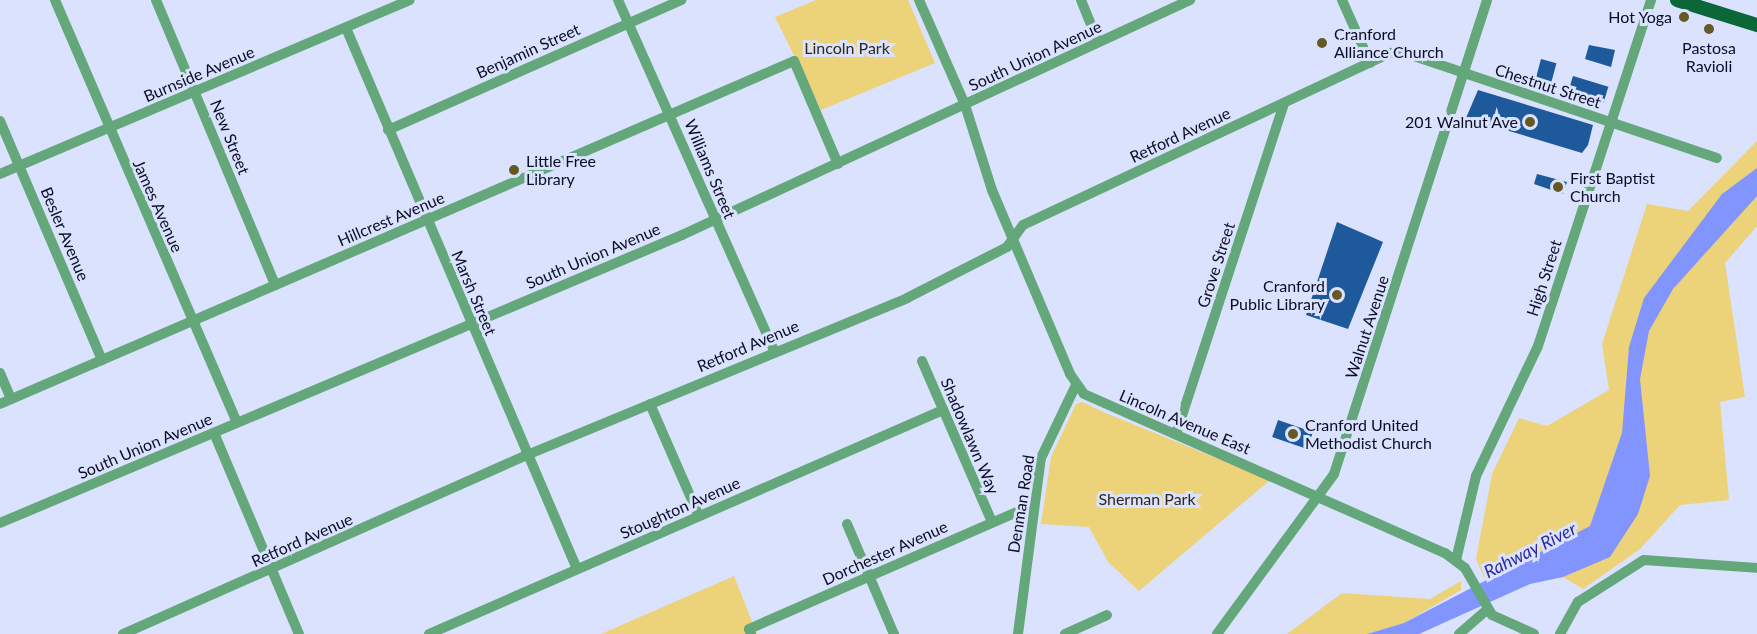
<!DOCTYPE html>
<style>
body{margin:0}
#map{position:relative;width:1757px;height:634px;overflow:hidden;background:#dae2fe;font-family:Lato,sans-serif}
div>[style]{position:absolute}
.green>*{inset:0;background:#ecd278}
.water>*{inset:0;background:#8294fd}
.building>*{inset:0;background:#1e599b;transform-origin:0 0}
.minor>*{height:10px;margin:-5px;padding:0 5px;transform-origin:5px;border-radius:5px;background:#63a77a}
.major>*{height:14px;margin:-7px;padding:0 7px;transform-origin:7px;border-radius:7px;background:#0b6738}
.dots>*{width:16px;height:16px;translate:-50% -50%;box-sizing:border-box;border:3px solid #dae2fe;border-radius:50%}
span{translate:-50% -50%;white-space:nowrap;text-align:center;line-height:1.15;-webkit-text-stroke:6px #dae2fe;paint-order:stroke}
.poi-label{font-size:16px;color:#0a0d25}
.right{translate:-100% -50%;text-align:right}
.left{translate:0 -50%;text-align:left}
.park-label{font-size:16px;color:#302a14}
.street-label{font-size:16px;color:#0a0d25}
.water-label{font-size:18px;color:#2e2ca4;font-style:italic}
</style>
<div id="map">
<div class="green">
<div style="clip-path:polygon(816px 0,908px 0,935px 63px,821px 110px,775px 17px)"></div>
<div style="clip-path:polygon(1757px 141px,1757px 226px,1725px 263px,1745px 397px,1720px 402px,1729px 500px,1680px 505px,1640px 549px,1583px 589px,1563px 577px,1551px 547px,1484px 577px,1476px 559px,1492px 474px,1519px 418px,1547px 426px,1609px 390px,1602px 344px,1647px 204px,1688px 211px)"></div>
<div style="clip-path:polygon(1082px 402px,1103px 412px,1270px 480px,1139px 591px,1108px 562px,1089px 527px,1041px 524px,1051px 457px,1076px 404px)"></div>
<div style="clip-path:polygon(734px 576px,757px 634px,601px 634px)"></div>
<div style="clip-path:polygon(1461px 581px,1461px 590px,1404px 623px,1367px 634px,1287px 634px,1342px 593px,1430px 599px)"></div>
</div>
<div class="water">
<div style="clip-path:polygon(1757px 168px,1757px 196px,1673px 289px,1649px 331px,1640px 379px,1650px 476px,1638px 514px,1610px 557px,1563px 577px,1530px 584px,1419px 634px,1367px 634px,1404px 623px,1590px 526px,1622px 433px,1629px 347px,1644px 298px,1722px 194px)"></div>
</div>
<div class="building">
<div style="clip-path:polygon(1589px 45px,1615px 50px,1611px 67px,1585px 59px)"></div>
<div style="left:1541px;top:59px;width:16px;height:23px;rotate:15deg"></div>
<div style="left:1573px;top:76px;width:37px;height:17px;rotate:17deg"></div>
<div style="clip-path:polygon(1478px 90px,1593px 125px,1588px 145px,1582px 153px,1466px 118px)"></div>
<div style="clip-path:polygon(1537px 174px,1567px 182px,1563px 194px,1534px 184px)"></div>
<div style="clip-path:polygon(1337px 222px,1383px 242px,1348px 329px,1306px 315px)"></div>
<div style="left:1278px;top:420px;width:37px;height:18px;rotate:19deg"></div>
</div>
<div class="minor">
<div style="left:55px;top:0;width:460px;rotate:66.7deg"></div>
<div style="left:156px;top:0;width:309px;rotate:67.3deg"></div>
<div style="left:618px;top:0;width:384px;rotate:66deg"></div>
<div style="left:919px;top:0;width:115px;rotate:66.3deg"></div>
<div style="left:965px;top:105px;width:89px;rotate:72.4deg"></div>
<div style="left:992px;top:190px;width:200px;rotate:67deg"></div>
<div style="left:1070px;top:374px;width:24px;rotate:55deg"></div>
<div style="left:1084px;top:394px;width:394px;rotate:23.8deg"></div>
<div style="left:1445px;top:553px;width:25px;rotate:37deg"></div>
<div style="left:1465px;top:568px;width:54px;rotate:60.1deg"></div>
<div style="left:1492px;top:615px;width:46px;rotate:24.3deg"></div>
<div style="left:1081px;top:0;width:45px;rotate:68deg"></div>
<div style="left:1342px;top:0;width:69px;rotate:66deg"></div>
<div style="left:346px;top:28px;width:588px;rotate:66.88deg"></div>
<div style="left:0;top:121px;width:260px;rotate:66.9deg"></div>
<div style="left:388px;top:130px;width:321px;rotate:-23.9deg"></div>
<div style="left:0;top:174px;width:445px;rotate:-23deg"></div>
<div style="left:922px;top:361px;width:176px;rotate:66.5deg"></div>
<div style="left:0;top:373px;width:28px;rotate:67deg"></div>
<div style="left:0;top:404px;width:865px;rotate:-23.36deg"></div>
<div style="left:794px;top:61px;width:112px;rotate:66.9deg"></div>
<div style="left:650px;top:404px;width:122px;rotate:66.4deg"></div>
<div style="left:214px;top:433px;width:218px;rotate:67.1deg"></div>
<div style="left:1176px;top:434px;width:348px;rotate:-71.9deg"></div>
<div style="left:0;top:523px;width:740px;rotate:-22.89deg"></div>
<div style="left:682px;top:235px;width:560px;rotate:-24.83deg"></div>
<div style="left:847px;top:524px;width:120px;rotate:66.9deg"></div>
<div style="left:1456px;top:560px;width:86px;rotate:-76.6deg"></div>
<div style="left:1476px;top:476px;width:144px;rotate:-64.5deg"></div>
<div style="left:1538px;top:346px;width:364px;rotate:-71.9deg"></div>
<div style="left:123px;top:634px;width:442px;rotate:-23.9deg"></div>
<div style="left:527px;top:455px;width:411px;rotate:-22.4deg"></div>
<div style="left:907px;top:298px;width:112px;rotate:-27deg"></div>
<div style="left:1007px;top:247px;width:27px;rotate:-54deg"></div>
<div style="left:1023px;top:225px;width:406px;rotate:-25.1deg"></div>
<div style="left:1391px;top:53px;width:14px"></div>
<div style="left:1405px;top:53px;width:329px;rotate:18.6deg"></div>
<div style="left:429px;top:634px;width:561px;rotate:-23.55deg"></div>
<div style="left:751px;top:634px;width:5px;rotate:-112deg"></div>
<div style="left:749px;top:629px;width:310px;rotate:-23.6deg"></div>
<div style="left:1018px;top:634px;width:177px;rotate:-82.6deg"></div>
<div style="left:1041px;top:458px;width:81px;rotate:-64.4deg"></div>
<div style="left:1065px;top:634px;width:46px;rotate:-24.3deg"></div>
<div style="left:1217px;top:634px;width:198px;rotate:-53.8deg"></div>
<div style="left:1334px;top:474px;width:498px;rotate:-72.1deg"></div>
<div style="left:1459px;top:634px;width:37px;rotate:-41deg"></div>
<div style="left:1560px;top:634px;width:37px;rotate:-61deg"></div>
<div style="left:1578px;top:602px;width:78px;rotate:-32.5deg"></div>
<div style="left:1644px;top:560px;width:113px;rotate:4deg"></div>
</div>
<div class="major">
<div style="left:1677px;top:0;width:84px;rotate:17.4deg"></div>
</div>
<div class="dots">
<div style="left:1684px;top:17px;background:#665825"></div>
<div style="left:1709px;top:29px;background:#665825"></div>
<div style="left:1322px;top:43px;background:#665825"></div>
<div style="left:1530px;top:122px;background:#665825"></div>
<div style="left:514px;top:170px;background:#665825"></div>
<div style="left:1558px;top:187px;background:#665825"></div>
<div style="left:1337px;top:295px;background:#665825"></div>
<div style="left:1293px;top:434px;background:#665825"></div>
</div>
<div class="poi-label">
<span class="right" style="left:1672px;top:17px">Hot Yoga</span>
<span class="left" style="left:1334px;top:43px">Cranford<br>Alliance Church</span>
<span style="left:1709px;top:57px">Pastosa<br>Ravioli</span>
<span class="right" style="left:1518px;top:122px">201 Walnut Ave</span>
<span class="left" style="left:526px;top:170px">Little Free<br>Library</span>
<span class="left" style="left:1570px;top:187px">First Baptist<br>Church</span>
<span class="right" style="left:1325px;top:295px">Cranford<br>Public Library</span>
<span class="left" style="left:1305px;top:434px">Cranford United<br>Methodist Church</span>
</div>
<div class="park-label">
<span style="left:847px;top:48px">Lincoln Park</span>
<span style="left:1147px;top:499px">Sherman Park</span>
</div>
<div class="street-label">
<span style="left:528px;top:51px;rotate:-24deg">Benjamin Street</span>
<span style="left:1035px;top:56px;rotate:-25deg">South Union Avenue</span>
<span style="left:199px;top:74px;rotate:-23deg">Burnside Avenue</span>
<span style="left:1548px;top:86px;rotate:18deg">Chestnut Street</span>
<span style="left:1180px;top:135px;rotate:-25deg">Retford Avenue</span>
<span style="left:230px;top:137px;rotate:68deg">New Street</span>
<span style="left:710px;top:169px;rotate:67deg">Williams Street</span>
<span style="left:158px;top:206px;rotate:66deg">James Avenue</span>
<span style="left:391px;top:219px;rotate:-23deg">Hillcrest Avenue</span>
<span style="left:65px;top:234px;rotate:67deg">Besler Avenue</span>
<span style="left:593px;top:256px;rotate:-23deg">South Union Avenue</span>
<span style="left:1216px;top:265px;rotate:-72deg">Grove Street</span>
<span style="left:1544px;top:278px;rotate:-72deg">High Street</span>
<span style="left:474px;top:293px;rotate:67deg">Marsh Street</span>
<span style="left:1367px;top:327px;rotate:-72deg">Walnut Avenue</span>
<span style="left:748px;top:346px;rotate:-23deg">Retford Avenue</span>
<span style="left:1185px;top:422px;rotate:23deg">Lincoln Avenue East</span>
<span style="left:970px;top:436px;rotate:67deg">Shadowlawn Way</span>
<span style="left:145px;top:446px;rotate:-23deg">South Union Avenue</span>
<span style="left:1021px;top:504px;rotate:-81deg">Denman Road</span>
<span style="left:680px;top:508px;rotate:-24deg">Stoughton Avenue</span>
<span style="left:302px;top:540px;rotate:-24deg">Retford Avenue</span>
<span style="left:885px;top:553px;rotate:-24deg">Dorchester Avenue</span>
</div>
<div class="water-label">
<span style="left:1530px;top:550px;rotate:-27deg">Rahway River</span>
</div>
</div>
